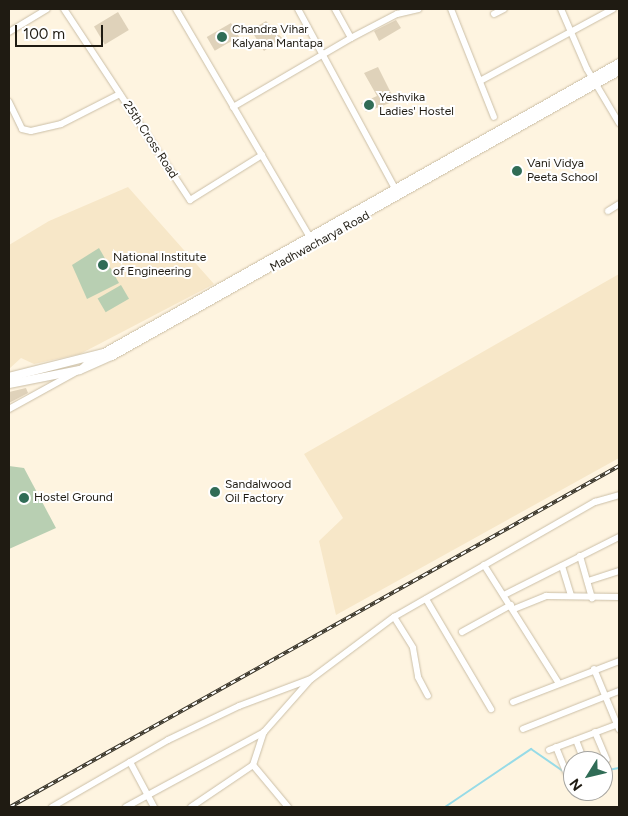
<!DOCTYPE html>
<style>
body{margin:0}
#map{position:relative;width:628px;height:816px;overflow:hidden;background:#fef4e0;font-family:Figtree,sans-serif}
div>[style]{position:absolute}
.built>*{inset:0;background:#f7e7c8}
.green>*{inset:0;background:#b8cfb2;transform-origin:0 0}
.stream>*{height:2px;margin:-1px;padding:0 1px;transform-origin:1px;border-radius:1px;background:#97dbe7}
.building>*{inset:0;background:#dfd2ba;transform-origin:0 0}
.roads{filter:drop-shadow(0 0 1px #cbbfa7) drop-shadow(0 0 1px #cbbfa7)}
.minor>*{height:6px;margin:-3px;padding:0 3px;transform-origin:3px;border-radius:3px;background:#fff}
.major>*{height:8px;margin:-4px;padding:0 4px;transform-origin:4px;border-radius:4px;background:#fff}
.rail>*{height:4px;margin-top:-2px;transform-origin:0;background:repeating-linear-gradient(90deg,#fff 0 5.5px,#39352a 0 11px);box-sizing:border-box;border-block:1px solid #39352a}
.dots>*{width:14px;height:14px;translate:-50% -50%;box-sizing:border-box;border:2px solid #fff;border-radius:50%}
span{translate:-50% -50%;white-space:nowrap;text-align:center;line-height:1.15;-webkit-text-stroke:4px #fff;paint-order:stroke}
.poi-label{font-size:12px;color:#1f1b12}
.left{translate:0 -50%;text-align:left}
.street-label{font-size:12px;color:#1f1b12}
.frame{position:absolute;inset:0;border:10px solid #1f1b12;pointer-events:none}
.north{position:absolute;left:563px;top:751px;width:50px;height:50px;box-sizing:border-box;background:#fff;border:1px solid #a5a4a0;border-radius:50%;rotate:234deg;font-size:14px;font-weight:700;line-height:20px;text-align:center;color:#1f1b12}
.north::after{content:'';display:block;margin:auto;width:18px;height:22px;background:#306c56;clip-path:polygon(50% 0,100% 100%,50% 72%,0 100%)}
.scale{position:absolute;left:15px;top:25px;width:88px;height:22px;box-sizing:border-box;border:2px solid #1f1b12;border-top:0;padding-left:6px;font-size:15px;line-height:18px;white-space:nowrap;color:#1f1b12;-webkit-text-stroke:4px #fff;paint-order:stroke}
</style>
<div id="map">
<div class="built">
<div style="clip-path:polygon(128px 187px,214px 284px,80px 354px,34px 364px,21px 358px,9px 369px,9px 245px,49px 221px)"></div>
<div style="clip-path:polygon(619px 274px,619px 458px,336px 615px,319px 541px,343px 518px,304px 454px)"></div>
</div>
<div class="green">
<div style="clip-path:polygon(99px 248px,119px 283px,87px 299px,72px 265px)"></div>
<div style="left:121px;top:285px;width:16px;height:27px;rotate:60deg"></div>
<div style="clip-path:polygon(9px 466px,24px 468px,56px 528px,9px 549px)"></div>
</div>
<div class="stream">
<div style="left:603px;top:771px;width:16px;rotate:-11deg"></div>
<div style="left:445px;top:807px;width:104px;rotate:-34deg"></div>
<div style="left:531px;top:749px;width:51px;rotate:34.6deg"></div>
</div>
<div class="building">
<div style="left:118px;top:12px;width:21px;height:28px;rotate:59deg"></div>
<div style="clip-path:polygon(396px 20px,401px 28px,379px 41px,374px 31px)"></div>
<div style="clip-path:polygon(266px 21px,282px 38px,264px 51px,251px 30px)"></div>
<div style="left:231px;top:23px;width:16px;height:28px;rotate:60deg"></div>
<div style="clip-path:polygon(378px 67px,395px 101px,366px 112px,361px 103px,377px 96px,364px 73px)"></div>
<div style="clip-path:polygon(26px 388px,28px 393px,9px 403px,9px 392px)"></div>
</div>
<div class="roads">
<div class="minor">
<div style="left:64px;top:9px;width:229px;rotate:56.6deg"></div>
<div style="left:190px;top:200px;width:85px;rotate:-32deg"></div>
<div style="left:176px;top:9px;width:267px;rotate:59.6deg"></div>
<div style="left:298px;top:9px;width:208px;rotate:61.6deg"></div>
<div style="left:335px;top:9px;width:33px;rotate:61deg"></div>
<div style="left:451px;top:9px;width:116px;rotate:68.3deg"></div>
<div style="left:561px;top:9px;width:65px;rotate:66.6deg"></div>
<div style="left:587px;top:69px;width:63px;rotate:59.3deg"></div>
<div style="left:494px;top:14px;width:11px;rotate:-27deg"></div>
<div style="left:9px;top:32px;width:44px;rotate:-31.2deg"></div>
<div style="left:480px;top:81px;width:151px;rotate:-28.4deg"></div>
<div style="left:9px;top:102px;width:30px;rotate:64deg"></div>
<div style="left:22px;top:129px;width:9px;rotate:13deg"></div>
<div style="left:31px;top:131px;width:31px;rotate:-13deg"></div>
<div style="left:61px;top:124px;width:66px;rotate:-27deg"></div>
<div style="left:233px;top:107px;width:137px;rotate:-30.3deg"></div>
<div style="left:351px;top:38px;width:52px;rotate:-27.6deg"></div>
<div style="left:397px;top:14px;width:22px;rotate:-13deg"></div>
<div style="left:608px;top:211px;width:13px;rotate:-32deg"></div>
<div style="left:9px;top:409px;width:81px;rotate:-28.8deg"></div>
<div style="left:80px;top:370px;width:18px;rotate:-45deg"></div>
<div style="left:580px;top:556px;width:44px;rotate:74.1deg"></div>
<div style="left:484px;top:565px;width:138px;rotate:57.7deg"></div>
<div style="left:562px;top:566px;width:31px;rotate:73deg"></div>
<div style="left:588px;top:581px;width:33px;rotate:-18deg"></div>
<div style="left:504px;top:595px;width:129px;rotate:-26.8deg"></div>
<div style="left:426px;top:599px;width:128px;rotate:59.4deg"></div>
<div style="left:514px;top:609px;width:35px;rotate:-22deg"></div>
<div style="left:546px;top:596px;width:73px;rotate:0.8deg"></div>
<div style="left:394px;top:617px;width:36px;rotate:58deg"></div>
<div style="left:413px;top:648px;width:29px;rotate:80deg"></div>
<div style="left:418px;top:677px;width:21px;rotate:62deg"></div>
<div style="left:462px;top:632px;width:56px;rotate:-28.9deg"></div>
<div style="left:594px;top:669px;width:65px;rotate:67.4deg"></div>
<div style="left:513px;top:702px;width:114px;rotate:-21.1deg"></div>
<div style="left:523px;top:729px;width:103px;rotate:-21.6deg"></div>
<div style="left:595px;top:732px;width:30px;rotate:67deg"></div>
<div style="left:576px;top:740px;width:22px;rotate:69deg"></div>
<div style="left:556px;top:747px;width:27px;rotate:68deg"></div>
<div style="left:549px;top:750px;width:74px;rotate:-20.6deg"></div>
<div style="left:130px;top:762px;width:51px;rotate:61.9deg"></div>
<div style="left:253px;top:765px;width:55px;rotate:50.2deg"></div>
<div style="left:52px;top:807px;width:134px;rotate:-30deg"></div>
<div style="left:168px;top:740px;width:79px;rotate:-25.6deg"></div>
<div style="left:239px;top:706px;width:77px;rotate:-20.6deg"></div>
<div style="left:311px;top:679px;width:104px;rotate:-36.8deg"></div>
<div style="left:394px;top:617px;width:232px;rotate:-29.8deg"></div>
<div style="left:595px;top:502px;width:25px;rotate:-16deg"></div>
<div style="left:126px;top:807px;width:157px;rotate:-28.5deg"></div>
<div style="left:191px;top:807px;width:75px;rotate:-34.1deg"></div>
<div style="left:253px;top:765px;width:35px;rotate:-72deg"></div>
<div style="left:264px;top:732px;width:69px;rotate:-48.5deg"></div>
</div>
<div class="major">
<div style="left:9px;top:377px;width:98px;rotate:-14.2deg"></div>
<div style="left:104px;top:353px;width:591px;rotate:-29.38deg"></div>
<div style="left:9px;top:384px;width:72px;rotate:-11.2deg"></div>
<div style="left:80px;top:370px;width:35px;rotate:-24deg"></div>
<div style="left:112px;top:356px;width:582px;rotate:-29.34deg"></div>
</div>
</div>
<div class="rail">
<div style="left:10px;top:807px;width:698px;rotate:-29.25deg"></div>
</div>
<div class="dots">
<div style="left:222px;top:37px;background:#306c56"></div>
<div style="left:369px;top:105px;background:#306c56"></div>
<div style="left:517px;top:171px;background:#306c56"></div>
<div style="left:103px;top:265px;background:#306c56"></div>
<div style="left:215px;top:492px;background:#306c56"></div>
<div style="left:24px;top:498px;background:#306c56"></div>
</div>
<div class="poi-label">
<span class="left" style="left:232px;top:37px">Chandra Vihar<br>Kalyana Mantapa</span>
<span class="left" style="left:379px;top:105px">Yeshvika<br>Ladies' Hostel</span>
<span class="left" style="left:527px;top:171px">Vani Vidya<br>Peeta School</span>
<span class="left" style="left:113px;top:265px">National Institute<br>of Engineering</span>
<span class="left" style="left:225px;top:492px">Sandalwood<br>Oil Factory</span>
<span class="left" style="left:34px;top:498px">Hostel Ground</span>
</div>
<div class="street-label">
<span style="left:150px;top:140px;rotate:57deg">25th Cross Road</span>
<span style="left:320px;top:242px;rotate:-29deg">Madhwacharya Road</span>
</div>
<div class="frame"></div>
<div class="north">N</div>
<div class="scale">100 m</div>
</div>
